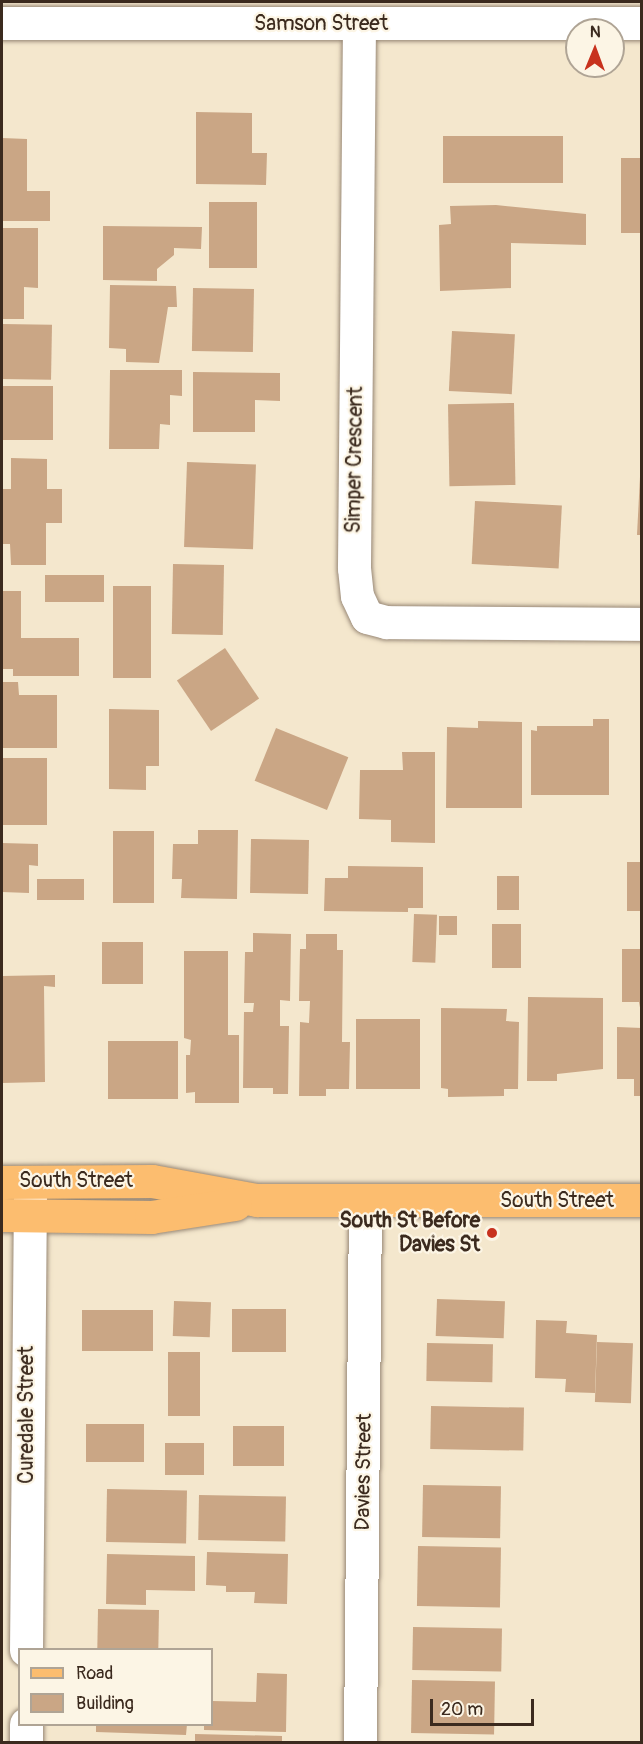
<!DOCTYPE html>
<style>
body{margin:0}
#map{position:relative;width:643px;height:1744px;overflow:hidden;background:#f4e7cd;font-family:Pangolin,sans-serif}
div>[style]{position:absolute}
.building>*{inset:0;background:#caa685;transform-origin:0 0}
.roads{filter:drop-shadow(0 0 2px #988876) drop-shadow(0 0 2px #988876)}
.minor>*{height:33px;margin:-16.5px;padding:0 16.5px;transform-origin:16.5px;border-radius:16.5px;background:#fff}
.major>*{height:33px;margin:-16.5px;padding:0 16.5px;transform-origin:16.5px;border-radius:16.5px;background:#fcbd6f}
.dots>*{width:16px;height:16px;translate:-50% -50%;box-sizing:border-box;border:3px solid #fcf5e5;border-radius:50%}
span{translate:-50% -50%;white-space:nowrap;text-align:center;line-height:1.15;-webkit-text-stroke:4.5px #fcf5e5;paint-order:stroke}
.street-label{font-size:21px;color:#3b2a1e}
.poi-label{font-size:21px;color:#3b2a1e;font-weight:700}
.right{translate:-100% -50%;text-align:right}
.frame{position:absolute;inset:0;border:3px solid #3b2a1e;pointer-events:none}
.legend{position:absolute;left:18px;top:1648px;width:195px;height:78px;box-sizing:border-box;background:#fcf5e5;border:2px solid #afa495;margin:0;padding:8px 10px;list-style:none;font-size:18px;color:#3b2a1e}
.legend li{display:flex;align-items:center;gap:12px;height:30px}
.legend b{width:30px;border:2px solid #afa495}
.north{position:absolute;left:565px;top:18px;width:60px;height:60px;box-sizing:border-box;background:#fcf5e5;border:2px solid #afa495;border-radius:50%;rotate:1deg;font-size:16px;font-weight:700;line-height:24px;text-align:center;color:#3b2a1e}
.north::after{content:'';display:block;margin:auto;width:21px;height:27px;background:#c8321e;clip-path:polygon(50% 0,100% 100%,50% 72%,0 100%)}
.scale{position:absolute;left:430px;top:1699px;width:104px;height:27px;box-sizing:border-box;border:3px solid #3b2a1e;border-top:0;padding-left:8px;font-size:18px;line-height:21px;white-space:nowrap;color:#3b2a1e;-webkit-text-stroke:4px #fcf5e5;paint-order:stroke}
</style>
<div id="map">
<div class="building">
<div style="clip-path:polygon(196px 112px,252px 113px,252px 153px,267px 153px,266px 185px,196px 184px)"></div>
<div style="left:563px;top:136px;width:47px;height:120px;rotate:90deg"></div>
<div style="clip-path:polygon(2px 138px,27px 139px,27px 191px,50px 191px,50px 221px,2px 221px)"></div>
<div style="left:642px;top:158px;width:75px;height:21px;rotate:90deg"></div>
<div style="left:209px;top:202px;width:48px;height:66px"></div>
<div style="clip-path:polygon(496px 205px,586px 214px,586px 245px,511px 243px,511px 288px,440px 291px,439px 225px,451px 224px,450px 206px)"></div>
<div style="clip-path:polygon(103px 226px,202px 227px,201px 249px,174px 248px,174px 255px,157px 269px,157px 281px,103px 280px)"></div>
<div style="clip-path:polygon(2px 228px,38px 228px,38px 288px,24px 287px,24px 319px,2px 319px)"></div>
<div style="clip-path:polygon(110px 285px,176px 286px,177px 307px,168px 307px,159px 363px,126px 362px,126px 349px,109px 348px)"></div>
<div style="left:193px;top:288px;width:61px;height:63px;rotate:1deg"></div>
<div style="left:2px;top:324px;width:50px;height:55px;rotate:1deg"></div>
<div style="left:452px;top:331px;width:63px;height:60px;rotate:3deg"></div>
<div style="clip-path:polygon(110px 370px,182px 370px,182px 396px,170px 395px,170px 425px,160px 424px,159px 449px,109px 449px)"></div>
<div style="clip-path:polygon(193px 372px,280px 373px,280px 401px,255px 400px,255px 432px,193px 432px)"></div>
<div style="left:2px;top:386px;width:51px;height:54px"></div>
<div style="left:514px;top:403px;width:82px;height:66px;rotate:89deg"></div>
<div style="clip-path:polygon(11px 458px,47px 459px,47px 489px,62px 489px,62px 523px,46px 523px,46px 565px,11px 565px,10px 544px,2px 544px,2px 489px,11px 489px)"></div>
<div style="left:187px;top:462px;width:69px;height:85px;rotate:2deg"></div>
<div style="clip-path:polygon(640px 477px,642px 477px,642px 535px,637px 535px)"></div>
<div style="left:475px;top:501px;width:87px;height:63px;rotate:3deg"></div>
<div style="left:173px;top:564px;width:51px;height:70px;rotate:1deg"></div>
<div style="left:45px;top:575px;width:59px;height:27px"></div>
<div style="left:113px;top:586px;width:38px;height:92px"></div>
<div style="clip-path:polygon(2px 591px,21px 591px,21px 638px,79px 638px,79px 676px,13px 676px,13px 669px,2px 669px)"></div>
<div style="left:225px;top:648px;width:61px;height:58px;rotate:56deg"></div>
<div style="clip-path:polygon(2px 682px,18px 682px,19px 695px,57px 695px,57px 748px,2px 748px)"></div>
<div style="clip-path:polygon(109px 709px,159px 710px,159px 766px,146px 766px,146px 790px,109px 789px)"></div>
<div style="clip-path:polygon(593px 719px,609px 719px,609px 795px,531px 795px,531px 730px,537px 731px,537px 726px,593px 726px)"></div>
<div style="clip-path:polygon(478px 721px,522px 722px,522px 808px,446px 808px,447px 727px,478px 728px)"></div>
<div style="left:276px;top:728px;width:78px;height:57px;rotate:22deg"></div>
<div style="clip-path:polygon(402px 752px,435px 752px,435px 843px,391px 842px,391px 820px,359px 819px,360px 770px,403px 770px)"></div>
<div style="left:2px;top:758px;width:45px;height:67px"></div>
<div style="clip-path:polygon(198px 830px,238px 830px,237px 899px,181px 898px,182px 879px,172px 879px,173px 844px,198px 844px)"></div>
<div style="left:113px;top:831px;width:41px;height:72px"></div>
<div style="left:251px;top:839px;width:58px;height:54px;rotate:1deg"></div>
<div style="clip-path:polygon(2px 843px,38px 844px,38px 866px,29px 865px,29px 893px,2px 892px)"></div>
<div style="left:627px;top:862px;width:15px;height:49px"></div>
<div style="clip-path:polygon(348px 866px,423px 867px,423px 908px,408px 908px,408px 912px,324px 911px,325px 878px,348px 878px)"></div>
<div style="left:497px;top:876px;width:22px;height:34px"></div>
<div style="left:37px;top:879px;width:47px;height:21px"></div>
<div style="left:414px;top:914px;width:23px;height:48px;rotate:2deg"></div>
<div style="left:457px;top:916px;width:19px;height:18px;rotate:90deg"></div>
<div style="left:492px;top:924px;width:29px;height:44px"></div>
<div style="clip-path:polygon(253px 933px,291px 934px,290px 1001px,280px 1000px,280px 1026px,289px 1026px,288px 1094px,273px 1094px,273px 1088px,243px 1088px,244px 1012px,253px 1012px,254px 1003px,244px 1003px,245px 952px,253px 952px)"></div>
<div style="clip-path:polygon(306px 934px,337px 934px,337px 950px,343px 950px,342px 1042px,350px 1042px,349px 1089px,326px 1089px,326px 1096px,299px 1096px,300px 1022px,309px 1023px,310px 1001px,299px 1001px,300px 949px,306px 949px)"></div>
<div style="left:143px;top:942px;width:42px;height:41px;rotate:90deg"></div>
<div style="clip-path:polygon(622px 949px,642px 949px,642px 1019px,639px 1002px,622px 1002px)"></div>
<div style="clip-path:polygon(184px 951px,228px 951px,228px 1035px,239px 1035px,239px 1103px,195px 1103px,195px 1092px,186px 1093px,186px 1055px,190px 1055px,191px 1040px,184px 1038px)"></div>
<div style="clip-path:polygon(55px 975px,55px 987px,44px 986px,45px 1082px,2px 1083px,2px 976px)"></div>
<div style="clip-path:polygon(528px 997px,603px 998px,603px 1069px,557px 1074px,557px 1081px,527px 1081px)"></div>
<div style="clip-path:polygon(441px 1008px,507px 1009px,506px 1021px,519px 1022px,518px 1089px,504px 1089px,504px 1096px,448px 1097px,448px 1089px,441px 1088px)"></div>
<div style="left:356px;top:1019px;width:64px;height:70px"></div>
<div style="clip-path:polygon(617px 1027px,642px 1028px,642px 1096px,634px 1096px,634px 1079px,617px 1079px)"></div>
<div style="left:178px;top:1041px;width:58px;height:70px;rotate:90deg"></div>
<div style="left:437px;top:1299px;width:68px;height:37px;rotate:2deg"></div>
<div style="left:174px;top:1301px;width:37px;height:35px;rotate:2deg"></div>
<div style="left:232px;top:1309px;width:54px;height:43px"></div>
<div style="left:82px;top:1310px;width:71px;height:41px"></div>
<div style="clip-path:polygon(536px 1320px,567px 1321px,566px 1333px,597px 1335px,595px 1393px,565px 1392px,566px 1379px,535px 1378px)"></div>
<div style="left:597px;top:1342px;width:36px;height:60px;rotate:2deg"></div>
<div style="left:427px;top:1343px;width:66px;height:38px;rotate:1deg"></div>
<div style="left:168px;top:1352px;width:32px;height:64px"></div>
<div style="left:431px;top:1406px;width:93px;height:43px;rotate:1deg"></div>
<div style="left:86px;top:1424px;width:58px;height:38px"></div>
<div style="left:233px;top:1426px;width:51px;height:40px"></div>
<div style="left:165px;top:1443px;width:39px;height:32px"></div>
<div style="left:423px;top:1485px;width:78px;height:52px;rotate:1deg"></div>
<div style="left:107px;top:1489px;width:80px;height:53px;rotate:1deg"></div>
<div style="left:199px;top:1495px;width:87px;height:45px;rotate:1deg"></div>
<div style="left:418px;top:1546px;width:83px;height:60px;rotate:1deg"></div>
<div style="clip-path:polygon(207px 1552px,288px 1554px,287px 1604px,254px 1603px,255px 1592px,226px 1592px,226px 1586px,206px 1585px)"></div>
<div style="clip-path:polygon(107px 1554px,195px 1556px,195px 1591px,146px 1590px,146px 1605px,106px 1604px)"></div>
<div style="left:98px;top:1609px;width:61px;height:41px;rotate:1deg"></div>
<div style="left:413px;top:1627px;width:89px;height:43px;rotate:1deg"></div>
<div style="clip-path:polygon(257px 1673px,287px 1674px,286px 1732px,204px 1730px,204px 1724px,212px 1724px,212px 1701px,256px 1702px)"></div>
<div style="left:412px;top:1680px;width:83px;height:53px;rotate:1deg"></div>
<div style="clip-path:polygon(96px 1724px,187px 1724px,186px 1735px,96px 1732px)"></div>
<div style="clip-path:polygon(195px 1734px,282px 1736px,282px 1742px,195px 1742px)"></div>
</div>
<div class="roads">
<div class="minor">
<div style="left:2px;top:23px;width:640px"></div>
<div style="left:359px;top:24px;width:544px;rotate:90.53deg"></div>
<div style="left:354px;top:568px;width:28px;rotate:84deg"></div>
<div style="left:357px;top:596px;width:23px;rotate:65deg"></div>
<div style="left:367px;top:617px;width:20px;rotate:15deg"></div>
<div style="left:386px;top:622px;width:256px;rotate:0.4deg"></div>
<div style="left:26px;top:1650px;width:464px;rotate:-89.5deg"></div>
<div style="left:26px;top:1742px;width:18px;rotate:-90deg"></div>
<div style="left:360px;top:1742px;width:541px;rotate:-89.47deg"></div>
</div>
<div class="major">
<div style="left:2px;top:1182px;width:150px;rotate:-0.4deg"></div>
<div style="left:152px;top:1181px;width:107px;rotate:10.3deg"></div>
<div style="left:257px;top:1200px;width:385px"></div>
<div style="left:2px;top:1215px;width:149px;rotate:0.8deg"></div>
<div style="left:151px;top:1217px;width:85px;rotate:-8.8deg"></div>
</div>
</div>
<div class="dots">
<div style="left:492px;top:1233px;background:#c8321e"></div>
</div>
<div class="street-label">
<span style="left:321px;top:24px">Samson Street</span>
<span style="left:355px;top:460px;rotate:-89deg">Simper Crescent</span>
<span style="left:76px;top:1181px">South Street</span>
<span style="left:557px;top:1201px">South Street</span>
<span style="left:27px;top:1415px;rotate:-90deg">Curedale Street</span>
<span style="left:364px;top:1472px;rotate:-89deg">Davies Street</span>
</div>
<div class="poi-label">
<span class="right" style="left:480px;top:1233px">South St Before<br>Davies St</span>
</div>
<div class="frame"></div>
<ul class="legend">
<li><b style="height:8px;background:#fcbd6f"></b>Road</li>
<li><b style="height:16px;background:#caa685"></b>Building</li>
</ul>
<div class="north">N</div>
<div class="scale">20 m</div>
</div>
